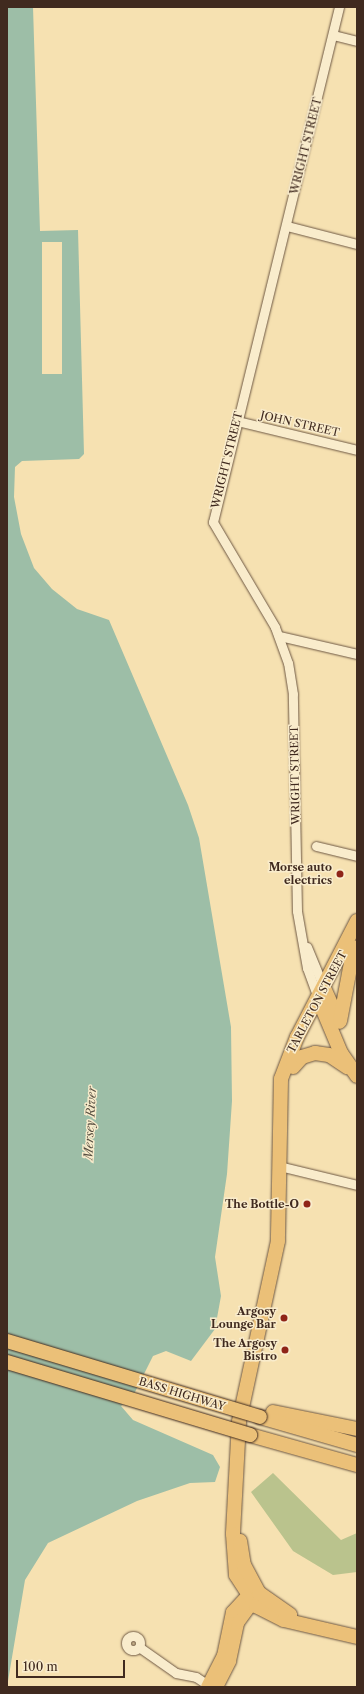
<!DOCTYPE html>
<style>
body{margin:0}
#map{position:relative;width:364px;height:1694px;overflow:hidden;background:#f6e1b1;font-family:"Libre Caslon Text",serif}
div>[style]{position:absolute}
.green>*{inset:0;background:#bac38d}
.water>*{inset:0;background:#9dbea7}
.pier>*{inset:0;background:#f6e1b1;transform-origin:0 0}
.roads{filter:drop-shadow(0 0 1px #6e5844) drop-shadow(0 0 1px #6e5844)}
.minor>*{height:9px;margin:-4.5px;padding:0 4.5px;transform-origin:4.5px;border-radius:4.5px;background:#f9eccc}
.minor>.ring{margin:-4.5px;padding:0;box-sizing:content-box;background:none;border:9px solid #f9eccc;border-radius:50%}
.major>*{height:12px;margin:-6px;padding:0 6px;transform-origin:6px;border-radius:6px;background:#ebc078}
.highway>*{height:14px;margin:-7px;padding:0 7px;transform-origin:7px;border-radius:7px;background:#ebc078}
.bridges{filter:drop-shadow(0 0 1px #402a1f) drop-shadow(0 0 1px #402a1f)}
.highway-bridge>*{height:14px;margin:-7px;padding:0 7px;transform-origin:7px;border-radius:7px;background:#ebc078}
.dots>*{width:11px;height:11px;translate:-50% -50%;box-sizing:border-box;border:2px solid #f9eccc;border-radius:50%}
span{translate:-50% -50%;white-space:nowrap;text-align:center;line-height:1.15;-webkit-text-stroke:3px #f9eccc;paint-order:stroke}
.street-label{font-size:11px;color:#402a1f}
.poi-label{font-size:11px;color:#402a1f;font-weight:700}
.right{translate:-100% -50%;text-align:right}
.water-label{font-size:12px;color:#574f41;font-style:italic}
.frame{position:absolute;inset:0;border:8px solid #402a1f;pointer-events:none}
.scale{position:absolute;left:16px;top:1660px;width:109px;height:18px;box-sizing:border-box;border:2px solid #402a1f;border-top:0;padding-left:5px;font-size:12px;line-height:14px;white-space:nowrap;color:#402a1f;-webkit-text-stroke:3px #f9eccc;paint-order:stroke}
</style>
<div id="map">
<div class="green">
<div style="clip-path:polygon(273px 1473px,341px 1540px,357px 1533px,357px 1572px,333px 1575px,293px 1551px,251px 1492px)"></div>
</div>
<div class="water">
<div style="clip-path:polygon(7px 7px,33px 7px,40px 231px,78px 230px,84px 454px,79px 459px,22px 461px,15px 467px,14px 497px,21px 534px,34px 568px,52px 589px,77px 609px,109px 620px,188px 805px,199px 838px,231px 1027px,232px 1101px,227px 1174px,215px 1257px,221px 1296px,215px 1329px,191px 1361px,166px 1351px,153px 1356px,135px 1392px,121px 1406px,133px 1420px,213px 1455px,220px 1467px,215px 1482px,190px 1483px,137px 1501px,48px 1543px,25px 1580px,7px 1687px)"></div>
</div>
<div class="pier">
<div style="left:42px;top:242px;width:20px;height:132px"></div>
</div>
<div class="roads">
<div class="minor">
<div style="left:333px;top:35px;width:25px;rotate:14deg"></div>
<div style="left:287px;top:226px;width:72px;rotate:14.4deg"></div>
<div style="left:237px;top:421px;width:123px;rotate:13.6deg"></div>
<div style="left:279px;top:636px;width:80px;rotate:13deg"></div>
<div style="left:316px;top:846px;width:42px;rotate:13.7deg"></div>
<div style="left:307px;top:947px;width:44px;rotate:67.5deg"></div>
<div style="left:318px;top:998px;width:32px;rotate:-110deg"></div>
<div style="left:307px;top:968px;width:58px;rotate:-100deg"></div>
<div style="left:297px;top:911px;width:217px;rotate:-91.1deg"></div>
<div style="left:293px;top:694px;width:31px;rotate:-99deg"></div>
<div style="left:288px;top:663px;width:38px;rotate:-110deg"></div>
<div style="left:275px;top:627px;width:122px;rotate:-120.6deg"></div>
<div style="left:213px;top:522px;width:530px;rotate:-76.25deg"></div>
<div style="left:279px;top:1166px;width:80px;rotate:13.7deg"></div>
<div class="ring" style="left:126px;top:1636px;width:5px;height:5px"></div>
<div style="left:139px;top:1647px;width:45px;rotate:35.1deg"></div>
<div style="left:176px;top:1673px;width:20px;rotate:11deg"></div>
<div style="left:196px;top:1677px;width:14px;rotate:34deg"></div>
</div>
<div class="major">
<div style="left:207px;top:1687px;width:35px;rotate:-63deg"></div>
<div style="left:223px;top:1656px;width:45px;rotate:-78.4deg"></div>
<div style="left:232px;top:1612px;width:22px;rotate:-47deg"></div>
<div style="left:217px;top:1687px;width:29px;rotate:-63deg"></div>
<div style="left:230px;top:1661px;width:39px;rotate:-78deg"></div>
<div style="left:238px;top:1623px;width:26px;rotate:-54deg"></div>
</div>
<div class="highway">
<div style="left:357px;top:921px;width:131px;rotate:117.3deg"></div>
<div style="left:297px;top:1037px;width:45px;rotate:110.9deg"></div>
<div style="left:281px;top:1079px;width:162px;rotate:91.1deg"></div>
<div style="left:278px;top:1241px;width:185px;rotate:102.2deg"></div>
<div style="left:239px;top:1422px;width:112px;rotate:93.1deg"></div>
<div style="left:233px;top:1534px;width:41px;rotate:85.8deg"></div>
<div style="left:236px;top:1575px;width:37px;rotate:57deg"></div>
<div style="left:256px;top:1606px;width:31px;rotate:27deg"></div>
<div style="left:284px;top:1620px;width:75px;rotate:13.1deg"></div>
<div style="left:324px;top:988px;width:37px;rotate:66deg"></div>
<div style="left:318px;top:998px;width:60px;rotate:67.3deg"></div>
<div style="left:341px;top:1053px;width:28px;rotate:55deg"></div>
<div style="left:340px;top:1021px;width:75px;rotate:-79.3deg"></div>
<div style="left:293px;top:1067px;width:13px;rotate:-48deg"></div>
<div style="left:302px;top:1057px;width:14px;rotate:-17deg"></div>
<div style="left:315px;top:1053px;width:14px;rotate:8deg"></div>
<div style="left:329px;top:1055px;width:22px;rotate:34deg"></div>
<div style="left:273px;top:1412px;width:86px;rotate:11.4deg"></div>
<div style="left:260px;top:1417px;width:101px;rotate:16.1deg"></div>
<div style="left:250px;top:1435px;width:111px;rotate:15.7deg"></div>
<div style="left:240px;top:1541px;width:24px;rotate:81deg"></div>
<div style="left:244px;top:1565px;width:32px;rotate:62deg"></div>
<div style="left:259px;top:1593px;width:38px;rotate:35deg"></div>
</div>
</div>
<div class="bridges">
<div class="highway-bridge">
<div style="left:7px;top:1341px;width:264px;rotate:16.7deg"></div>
<div style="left:7px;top:1362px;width:254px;rotate:16.7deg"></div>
</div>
</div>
<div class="dots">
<div style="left:340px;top:874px;background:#8f2418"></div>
<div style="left:307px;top:1204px;background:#8f2418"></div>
<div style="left:284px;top:1318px;background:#8f2418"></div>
<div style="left:285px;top:1350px;background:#8f2418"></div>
</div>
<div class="street-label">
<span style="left:306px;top:146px;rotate:-76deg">WRIGHT STREET</span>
<span style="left:300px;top:424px;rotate:13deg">JOHN STREET</span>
<span style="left:227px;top:460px;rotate:-76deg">WRIGHT STREET</span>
<span style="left:295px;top:775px;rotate:-91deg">WRIGHT STREET</span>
<span style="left:317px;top:1002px;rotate:-62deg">TARLETON STREET</span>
<span style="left:182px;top:1394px;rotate:17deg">BASS HIGHWAY</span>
</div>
<div class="poi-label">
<span class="right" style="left:332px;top:874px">Morse auto<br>electrics</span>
<span class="right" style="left:299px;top:1204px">The Bottle-O</span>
<span class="right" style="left:276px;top:1318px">Argosy<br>Lounge Bar</span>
<span class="right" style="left:277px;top:1350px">The Argosy<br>Bistro</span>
</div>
<div class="water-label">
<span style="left:90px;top:1123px;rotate:-87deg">Mersey River</span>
</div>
<div class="frame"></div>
<div class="scale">100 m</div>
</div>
